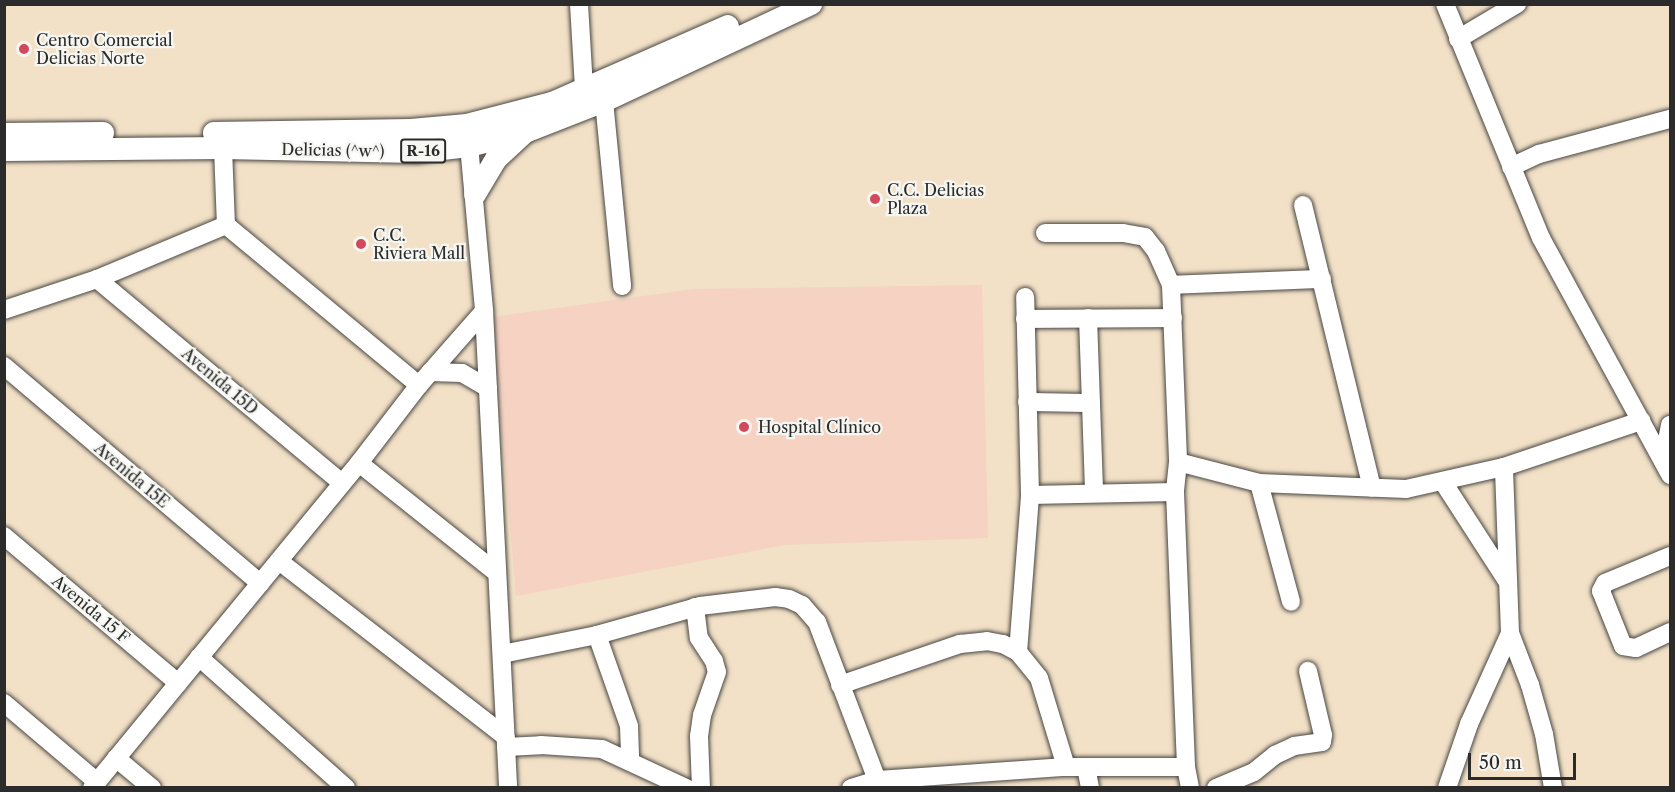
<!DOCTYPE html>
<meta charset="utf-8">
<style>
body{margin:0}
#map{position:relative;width:1675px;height:792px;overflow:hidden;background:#f2e1c7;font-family:"Libre Caslon Text",serif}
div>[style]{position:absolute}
.built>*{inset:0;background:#f5d2c2}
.roads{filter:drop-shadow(0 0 2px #494642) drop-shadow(0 0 2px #494642)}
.minor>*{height:18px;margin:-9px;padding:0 9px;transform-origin:9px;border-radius:9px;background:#fff}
.major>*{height:22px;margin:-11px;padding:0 11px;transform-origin:11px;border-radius:11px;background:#fff}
.dots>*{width:16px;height:16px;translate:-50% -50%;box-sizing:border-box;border:3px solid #f6f6f2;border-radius:50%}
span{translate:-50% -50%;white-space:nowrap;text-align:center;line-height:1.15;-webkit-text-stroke:4.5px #f6f6f2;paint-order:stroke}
.shield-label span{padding:2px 4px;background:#f6f6f2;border:2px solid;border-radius:4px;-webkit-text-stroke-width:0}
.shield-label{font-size:15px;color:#2b2b2b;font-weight:700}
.poi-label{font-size:16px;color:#2b2b2b}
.left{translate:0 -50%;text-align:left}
.street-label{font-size:16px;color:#2b2b2b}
.frame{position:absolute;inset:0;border:6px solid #2b2b2b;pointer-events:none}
.scale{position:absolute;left:1468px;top:753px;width:108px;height:27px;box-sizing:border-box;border:3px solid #2b2b2b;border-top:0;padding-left:8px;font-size:18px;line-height:21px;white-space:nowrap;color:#2b2b2b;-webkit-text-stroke:4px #f6f6f2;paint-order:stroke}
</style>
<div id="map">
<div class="built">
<div style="clip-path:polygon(982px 285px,988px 538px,785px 545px,516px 596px,492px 317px,694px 289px)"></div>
</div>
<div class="roads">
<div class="minor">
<div style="left:579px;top:4px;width:85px;rotate:86.6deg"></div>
<div style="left:1445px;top:4px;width:253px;rotate:67.7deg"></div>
<div style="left:1541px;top:238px;width:270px;rotate:61.4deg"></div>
<div style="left:1458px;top:39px;width:69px;rotate:-30.7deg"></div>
<div style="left:604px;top:101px;width:186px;rotate:84.4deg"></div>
<div style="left:468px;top:134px;width:178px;rotate:84.8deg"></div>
<div style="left:484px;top:311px;width:478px;rotate:87.1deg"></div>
<div style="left:223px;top:148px;width:77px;rotate:87.8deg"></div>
<div style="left:226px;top:225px;width:251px;rotate:39.7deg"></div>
<div style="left:1511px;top:167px;width:31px;rotate:-25deg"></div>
<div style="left:1539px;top:154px;width:136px;rotate:-15deg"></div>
<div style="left:1303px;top:205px;width:291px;rotate:76.3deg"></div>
<div style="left:1045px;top:233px;width:78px"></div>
<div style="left:1123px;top:233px;width:22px;rotate:10deg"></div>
<div style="left:1145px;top:237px;width:18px;rotate:52deg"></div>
<div style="left:1156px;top:251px;width:37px;rotate:66deg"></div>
<div style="left:1171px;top:285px;width:177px;rotate:87.7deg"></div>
<div style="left:1178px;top:462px;width:30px;rotate:96deg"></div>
<div style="left:1175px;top:492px;width:275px;rotate:87.7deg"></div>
<div style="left:1186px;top:767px;width:21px;rotate:79deg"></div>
<div style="left:97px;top:279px;width:319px;rotate:39.8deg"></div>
<div style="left:1171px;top:285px;width:151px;rotate:-2.3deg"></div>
<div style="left:4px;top:310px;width:98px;rotate:-18.4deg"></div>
<div style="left:97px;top:279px;width:140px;rotate:-22.7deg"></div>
<div style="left:1088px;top:318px;width:175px;rotate:88deg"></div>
<div style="left:1025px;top:319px;width:148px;rotate:-0.4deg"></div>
<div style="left:4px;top:366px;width:336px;rotate:40.3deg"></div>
<div style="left:430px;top:372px;width:32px;rotate:2deg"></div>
<div style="left:462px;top:373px;width:30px;rotate:30deg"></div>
<div style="left:1027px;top:402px;width:64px;rotate:0.9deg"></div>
<div style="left:1663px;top:461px;width:37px;rotate:-79deg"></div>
<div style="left:1178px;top:462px;width:84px;rotate:14.5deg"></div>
<div style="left:1259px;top:483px;width:147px;rotate:2.3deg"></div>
<div style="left:1406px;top:489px;width:100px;rotate:-12.7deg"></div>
<div style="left:1504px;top:467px;width:145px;rotate:-18.6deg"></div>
<div style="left:359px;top:463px;width:176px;rotate:38.6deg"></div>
<div style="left:1443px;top:482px;width:118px;rotate:57.1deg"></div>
<div style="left:1259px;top:483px;width:123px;rotate:74.9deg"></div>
<div style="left:1030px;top:495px;width:145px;rotate:-1.2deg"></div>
<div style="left:4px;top:536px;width:228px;rotate:40.2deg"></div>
<div style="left:1670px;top:556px;width:70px;rotate:157.4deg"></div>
<div style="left:1605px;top:583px;width:9px;rotate:117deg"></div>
<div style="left:1601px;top:591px;width:59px;rotate:68.2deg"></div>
<div style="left:1623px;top:646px;width:13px;rotate:9deg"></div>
<div style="left:1636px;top:648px;width:38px;rotate:-25deg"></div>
<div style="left:279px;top:561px;width:287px;rotate:37.8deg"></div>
<div style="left:695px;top:607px;width:31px;rotate:83deg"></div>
<div style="left:699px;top:638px;width:27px;rotate:57deg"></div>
<div style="left:714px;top:661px;width:11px;rotate:75deg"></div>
<div style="left:717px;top:672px;width:46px;rotate:109.2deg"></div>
<div style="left:702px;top:715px;width:21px;rotate:98deg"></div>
<div style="left:699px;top:736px;width:52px;rotate:87.8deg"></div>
<div style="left:1510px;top:633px;width:56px;rotate:69deg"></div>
<div style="left:1530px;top:685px;width:51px;rotate:74.1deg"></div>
<div style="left:1544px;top:734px;width:55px;rotate:80.5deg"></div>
<div style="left:597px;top:635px;width:96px;rotate:70.6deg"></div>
<div style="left:629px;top:726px;width:34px;rotate:88deg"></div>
<div style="left:1018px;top:652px;width:157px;rotate:-85.6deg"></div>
<div style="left:1030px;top:495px;width:198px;rotate:-91.4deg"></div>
<div style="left:502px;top:654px;width:97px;rotate:-11.3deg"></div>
<div style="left:597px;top:635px;width:107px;rotate:-15.7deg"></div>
<div style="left:700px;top:606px;width:76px;rotate:-6.8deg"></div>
<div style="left:775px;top:597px;width:14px;rotate:8deg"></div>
<div style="left:789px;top:599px;width:14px;rotate:25deg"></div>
<div style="left:802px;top:605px;width:23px;rotate:49deg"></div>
<div style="left:817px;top:622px;width:178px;rotate:69.2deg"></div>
<div style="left:199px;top:657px;width:197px;rotate:41.7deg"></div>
<div style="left:840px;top:685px;width:127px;rotate:-18.9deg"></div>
<div style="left:960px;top:644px;width:27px;rotate:-6deg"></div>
<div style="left:987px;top:641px;width:16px;rotate:11deg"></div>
<div style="left:1003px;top:644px;width:17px;rotate:28deg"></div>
<div style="left:1018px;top:652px;width:33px;rotate:51deg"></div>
<div style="left:1039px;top:678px;width:93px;rotate:73.1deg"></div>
<div style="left:4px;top:703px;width:122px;rotate:40.3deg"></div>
<div style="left:506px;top:747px;width:35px;rotate:-3deg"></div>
<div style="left:541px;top:745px;width:61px;rotate:3.8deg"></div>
<div style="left:602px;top:749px;width:93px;rotate:24.9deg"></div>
<div style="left:116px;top:758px;width:47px;rotate:39.8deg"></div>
<div style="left:1086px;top:767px;width:21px;rotate:79deg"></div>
<div style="left:92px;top:788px;width:421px;rotate:-50.6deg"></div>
<div style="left:359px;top:463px;width:98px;rotate:-52.4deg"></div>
<div style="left:419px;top:385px;width:98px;rotate:-48.7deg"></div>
<div style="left:851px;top:788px;width:28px;rotate:-17deg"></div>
<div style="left:878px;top:780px;width:188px;rotate:-4deg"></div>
<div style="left:1066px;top:767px;width:120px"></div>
<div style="left:1216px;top:788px;width:41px;rotate:-22.8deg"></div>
<div style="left:1254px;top:772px;width:27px;rotate:-39deg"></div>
<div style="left:1275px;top:755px;width:21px;rotate:-25deg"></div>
<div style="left:1294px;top:746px;width:28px;rotate:-8deg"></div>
<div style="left:1322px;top:742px;width:7px;rotate:-82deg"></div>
<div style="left:1323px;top:735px;width:66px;rotate:-103.2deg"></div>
<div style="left:1447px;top:788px;width:68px;rotate:-71deg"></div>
<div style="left:1469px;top:724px;width:100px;rotate:-65.7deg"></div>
<div style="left:1510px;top:633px;width:166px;rotate:-92.1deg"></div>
</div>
<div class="major">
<div style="left:214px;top:133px;width:197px;rotate:-0.9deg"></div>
<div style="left:411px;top:130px;width:56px;rotate:-5.1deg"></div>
<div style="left:467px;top:125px;width:88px;rotate:-14.5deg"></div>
<div style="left:552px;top:103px;width:192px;rotate:-23.6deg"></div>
<div style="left:4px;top:134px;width:99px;rotate:-0.6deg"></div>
<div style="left:4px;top:150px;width:219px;rotate:-0.5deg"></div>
<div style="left:223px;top:148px;width:193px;rotate:1.2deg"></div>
<div style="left:416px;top:152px;width:53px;rotate:-6.5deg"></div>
<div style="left:469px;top:146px;width:58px;rotate:-14deg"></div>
<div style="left:525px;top:132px;width:85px;rotate:-21.4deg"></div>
<div style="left:604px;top:101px;width:229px;rotate:-25.1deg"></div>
<div style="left:475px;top:194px;width:41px;rotate:-59deg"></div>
<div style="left:496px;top:159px;width:35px;rotate:-43deg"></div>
</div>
</div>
<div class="dots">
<div style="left:24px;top:49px;background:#d1495b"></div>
<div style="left:875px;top:199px;background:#d1495b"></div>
<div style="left:361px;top:244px;background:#d1495b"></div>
<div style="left:744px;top:427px;background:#d1495b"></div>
</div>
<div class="shield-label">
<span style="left:423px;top:151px">R-16</span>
</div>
<div class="poi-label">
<span class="left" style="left:36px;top:49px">Centro Comercial<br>Delicias Norte</span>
<span class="left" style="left:887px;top:199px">C.C. Delicias<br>Plaza</span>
<span class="left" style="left:373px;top:244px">C.C.<br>Riviera Mall</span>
<span class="left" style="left:758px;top:427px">Hospital Clínico</span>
</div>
<div class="street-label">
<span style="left:333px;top:150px;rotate:1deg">Delicias (^w^)</span>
<span style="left:220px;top:381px;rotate:40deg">Avenida 15D</span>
<span style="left:132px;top:475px;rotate:40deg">Avenida 15E</span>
<span style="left:91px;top:609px;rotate:40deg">Avenida 15 F</span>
</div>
<div class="frame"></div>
<div class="scale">50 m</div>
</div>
